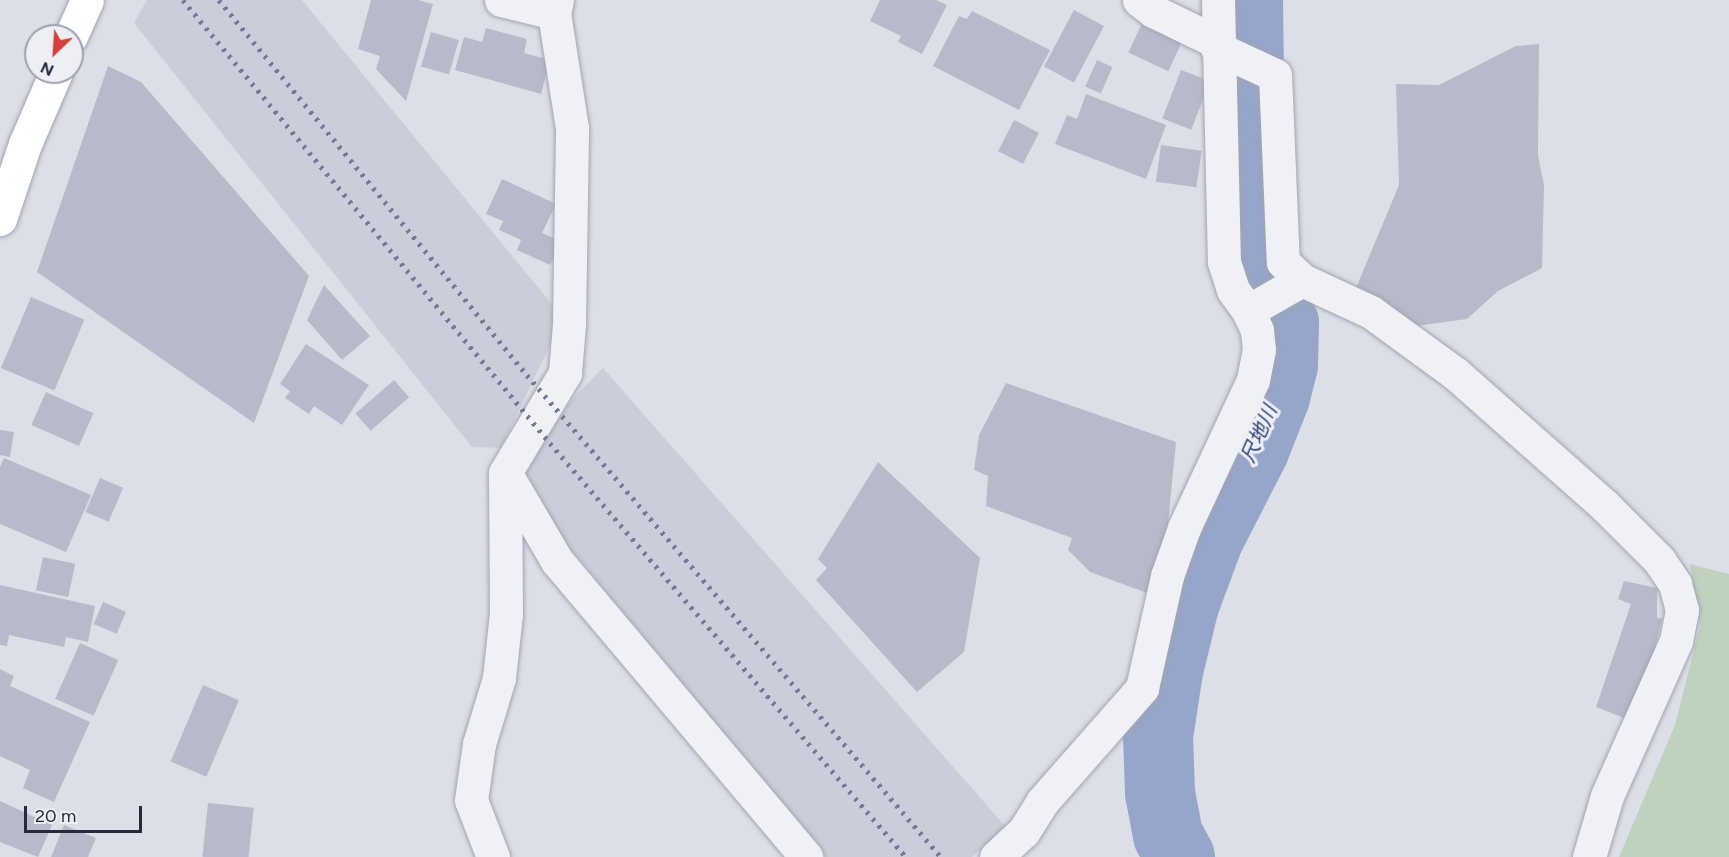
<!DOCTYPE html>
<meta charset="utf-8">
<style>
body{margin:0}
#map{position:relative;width:1729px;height:857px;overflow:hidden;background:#dddfe8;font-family:Figtree,"Noto Sans JP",sans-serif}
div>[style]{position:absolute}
.built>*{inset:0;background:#cbceda}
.green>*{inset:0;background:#bfd2be}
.river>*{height:70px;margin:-35px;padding:0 35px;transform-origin:35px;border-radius:35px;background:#96a5ca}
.building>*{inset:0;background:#b7bac8;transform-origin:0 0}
.roads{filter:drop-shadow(0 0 2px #a2a5b2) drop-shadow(0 0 2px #a2a5b2)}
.minor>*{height:33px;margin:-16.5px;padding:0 16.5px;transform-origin:16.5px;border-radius:16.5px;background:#f0f1f6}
.secondary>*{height:33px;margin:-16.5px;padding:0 16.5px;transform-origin:16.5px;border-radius:16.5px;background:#fff}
.rail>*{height:4.5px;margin-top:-2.25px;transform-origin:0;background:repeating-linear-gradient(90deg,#767b92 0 3px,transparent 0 9px)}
span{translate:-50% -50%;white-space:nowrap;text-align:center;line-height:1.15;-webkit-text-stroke:6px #edeff5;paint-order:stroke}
.water-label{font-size:20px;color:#2e4175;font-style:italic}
.north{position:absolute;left:24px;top:24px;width:60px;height:60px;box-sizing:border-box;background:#edeff5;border:2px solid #9da0ac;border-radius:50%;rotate:205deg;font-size:16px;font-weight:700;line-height:24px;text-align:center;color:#262a3f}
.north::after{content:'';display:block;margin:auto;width:21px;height:27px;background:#d5403a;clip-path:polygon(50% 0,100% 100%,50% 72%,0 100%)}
.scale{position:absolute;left:24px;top:806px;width:118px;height:27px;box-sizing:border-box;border:3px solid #262a3f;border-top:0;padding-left:8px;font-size:18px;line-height:21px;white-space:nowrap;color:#262a3f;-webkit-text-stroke:4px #edeff5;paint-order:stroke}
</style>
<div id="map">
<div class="built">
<div style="clip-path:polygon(147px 0,302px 0,555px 308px,556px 333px,501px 448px,472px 447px,134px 23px)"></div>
<div style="clip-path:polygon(603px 368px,1006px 827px,972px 857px,826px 857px,530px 500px,521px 480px,527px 462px,575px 396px)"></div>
</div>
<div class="green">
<div style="clip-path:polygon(1690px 564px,1729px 574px,1729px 857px,1619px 857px,1675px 725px,1700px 626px)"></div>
</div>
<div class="river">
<div style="left:1180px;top:857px;width:25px;rotate:-119deg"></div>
<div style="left:1168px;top:835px;width:43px;rotate:-100.8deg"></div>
<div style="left:1160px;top:793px;width:56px;rotate:-92deg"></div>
<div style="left:1158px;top:737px;width:67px;rotate:-81.4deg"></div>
<div style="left:1168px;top:671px;width:68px;rotate:-76.4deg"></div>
<div style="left:1184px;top:605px;width:69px;rotate:-69.7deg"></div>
<div style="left:1208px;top:540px;width:101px;rotate:-62.9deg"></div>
<div style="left:1254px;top:450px;width:57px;rotate:-68.4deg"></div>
<div style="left:1275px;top:397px;width:33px;rotate:-76deg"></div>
<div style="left:1283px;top:365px;width:42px;rotate:-88.6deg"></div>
<div style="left:1284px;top:323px;width:48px;rotate:-118.7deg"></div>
<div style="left:1261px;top:281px;width:38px;rotate:-105deg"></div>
<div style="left:1251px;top:244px;width:244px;rotate:-90.7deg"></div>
</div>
<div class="building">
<div style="clip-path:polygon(371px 0,418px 0,433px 4px,406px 101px,376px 69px,380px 56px,358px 49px)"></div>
<div style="clip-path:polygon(880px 0,936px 0,947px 5px,922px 54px,898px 42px,901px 36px,870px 21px)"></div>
<div style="left:1074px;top:10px;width:34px;height:64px;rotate:28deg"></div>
<div style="clip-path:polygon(972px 11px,1050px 50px,1019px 110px,933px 66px,959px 16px,967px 19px)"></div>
<div style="left:1144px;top:19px;width:44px;height:37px;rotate:25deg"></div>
<div style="clip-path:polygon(486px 28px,527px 39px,524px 53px,550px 60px,541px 94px,455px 70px,464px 37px,482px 42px)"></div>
<div style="left:431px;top:32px;width:29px;height:36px;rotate:16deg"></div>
<div style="clip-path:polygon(1539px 44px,1538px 156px,1544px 185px,1542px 268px,1498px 291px,1467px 319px,1416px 326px,1356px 288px,1399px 185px,1396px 84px,1439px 85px,1516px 46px)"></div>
<div style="left:1097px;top:60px;width:17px;height:29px;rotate:24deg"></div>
<div style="clip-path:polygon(108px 66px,141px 82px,309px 276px,254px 423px,37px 272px)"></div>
<div style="left:1181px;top:70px;width:31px;height:52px;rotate:21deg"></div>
<div style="clip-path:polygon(1086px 94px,1166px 125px,1146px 179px,1055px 144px,1067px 115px,1077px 119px)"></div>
<div style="left:1014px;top:120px;width:28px;height:35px;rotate:27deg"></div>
<div style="left:1161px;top:145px;width:41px;height:37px;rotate:8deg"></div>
<div style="clip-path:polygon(502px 179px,556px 204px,542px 233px,561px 241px,550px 265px,517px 250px,521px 240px,499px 230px,503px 221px,486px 214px)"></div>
<div style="clip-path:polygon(324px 285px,370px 336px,342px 360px,307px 320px)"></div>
<div style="left:31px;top:297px;width:58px;height:77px;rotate:23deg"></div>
<div style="clip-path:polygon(306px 344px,369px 385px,342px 425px,314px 406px,309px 414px,285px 398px,290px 391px,280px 384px)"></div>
<div style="left:394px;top:380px;width:23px;height:51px;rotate:49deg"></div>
<div style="clip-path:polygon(1006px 383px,1176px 442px,1167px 534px,1147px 593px,1090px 572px,1068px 550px,1072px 538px,986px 506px,988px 476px,974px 470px,979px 435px)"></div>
<div style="left:46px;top:392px;width:52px;height:36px;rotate:24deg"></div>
<div style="clip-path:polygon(0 430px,14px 432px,10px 457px,0 455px)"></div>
<div style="clip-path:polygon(4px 458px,91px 495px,66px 552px,0 524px,0 467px)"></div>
<div style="clip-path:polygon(878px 462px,980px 558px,964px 652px,917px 692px,816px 580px,827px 568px,818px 559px)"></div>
<div style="left:100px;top:478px;width:25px;height:37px;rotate:23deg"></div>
<div style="left:43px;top:557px;width:33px;height:34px;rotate:12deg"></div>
<div style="clip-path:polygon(1624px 581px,1657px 588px,1657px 618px,1662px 619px,1649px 673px,1624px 718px,1596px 707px,1631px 604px,1618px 599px)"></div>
<div style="clip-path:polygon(0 585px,95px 606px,88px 642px,66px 637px,64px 647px,9px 635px,7px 646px,0 645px)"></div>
<div style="left:103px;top:602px;width:25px;height:24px;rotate:23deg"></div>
<div style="left:80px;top:643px;width:42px;height:61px;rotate:24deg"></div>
<div style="clip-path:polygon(0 669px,14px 676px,10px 686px,90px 722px,54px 802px,23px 788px,30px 770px,0 756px)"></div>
<div style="left:203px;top:685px;width:39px;height:83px;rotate:23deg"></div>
<div style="clip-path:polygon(0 801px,52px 825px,38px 857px,0 842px)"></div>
<div style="left:208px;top:803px;width:46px;height:54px;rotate:6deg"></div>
<div style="clip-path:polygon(64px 825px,96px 838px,88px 857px,51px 857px)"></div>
</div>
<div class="roads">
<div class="minor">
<div style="left:501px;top:0;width:55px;rotate:13.8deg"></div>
<div style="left:1139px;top:0;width:18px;rotate:38deg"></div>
<div style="left:1153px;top:11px;width:71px;rotate:25.8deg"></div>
<div style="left:1218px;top:0;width:262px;rotate:88.7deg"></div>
<div style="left:1224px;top:262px;width:29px;rotate:72deg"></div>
<div style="left:1233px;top:290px;width:26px;rotate:54deg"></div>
<div style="left:1248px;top:311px;width:62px;rotate:-29.9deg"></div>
<div style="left:1302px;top:280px;width:76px;rotate:24.9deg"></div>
<div style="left:1371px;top:312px;width:105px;rotate:36.1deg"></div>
<div style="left:1456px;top:374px;width:198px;rotate:41.5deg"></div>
<div style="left:1604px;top:505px;width:78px;rotate:45deg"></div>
<div style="left:1659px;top:560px;width:29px;rotate:56deg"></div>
<div style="left:1675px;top:584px;width:27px;rotate:75deg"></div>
<div style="left:1682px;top:610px;width:32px;rotate:101deg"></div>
<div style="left:1676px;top:641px;width:170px;rotate:114deg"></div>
<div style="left:1607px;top:796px;width:64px;rotate:106.4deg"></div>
<div style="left:1217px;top:48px;width:64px;rotate:25deg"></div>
<div style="left:1275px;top:75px;width:187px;rotate:87.6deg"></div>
<div style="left:1283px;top:262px;width:26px;rotate:43deg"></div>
<div style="left:506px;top:474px;width:101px;rotate:59.6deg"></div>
<div style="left:557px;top:561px;width:387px;rotate:49.9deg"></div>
<div style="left:493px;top:857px;width:61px;rotate:-111.1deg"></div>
<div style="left:471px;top:800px;width:57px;rotate:-81.9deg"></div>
<div style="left:479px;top:744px;width:69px;rotate:-73.1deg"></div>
<div style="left:499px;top:678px;width:64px;rotate:-83.8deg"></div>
<div style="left:506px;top:614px;width:141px;rotate:-90.4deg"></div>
<div style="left:505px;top:473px;width:117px;rotate:-59deg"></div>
<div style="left:565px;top:373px;width:49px;rotate:-85.3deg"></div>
<div style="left:569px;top:324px;width:196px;rotate:-89.1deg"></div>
<div style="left:572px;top:128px;width:116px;rotate:-98.9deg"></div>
<div style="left:554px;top:13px;width:13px;rotate:-77deg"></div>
<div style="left:996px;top:857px;width:38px;rotate:-43deg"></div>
<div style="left:1024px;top:831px;width:34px;rotate:-58deg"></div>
<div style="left:1042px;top:802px;width:152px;rotate:-48.7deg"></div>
<div style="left:1142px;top:688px;width:115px;rotate:-77.4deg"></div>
<div style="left:1167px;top:576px;width:51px;rotate:-70.5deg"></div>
<div style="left:1184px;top:528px;width:163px;rotate:-65deg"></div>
<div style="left:1253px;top:380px;width:31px;rotate:-79deg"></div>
<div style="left:1259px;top:350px;width:20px;rotate:-96deg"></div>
<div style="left:1257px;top:330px;width:21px;rotate:-115deg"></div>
</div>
<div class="secondary">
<div style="left:71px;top:36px;width:39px;rotate:-66deg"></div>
<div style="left:0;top:219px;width:79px;rotate:-71.6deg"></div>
<div style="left:25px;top:144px;width:78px;rotate:-66.7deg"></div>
</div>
</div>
<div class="rail">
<div style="left:183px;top:0;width:575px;rotate:50.36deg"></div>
<div style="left:550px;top:443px;width:546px;rotate:49.31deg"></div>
<div style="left:219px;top:0;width:485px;rotate:50.6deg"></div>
<div style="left:527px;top:375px;width:635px;rotate:49.34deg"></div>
</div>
<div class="water-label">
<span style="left:1259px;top:434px;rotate:-66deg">尺地川</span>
</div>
<div class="north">N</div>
<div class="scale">20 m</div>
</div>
